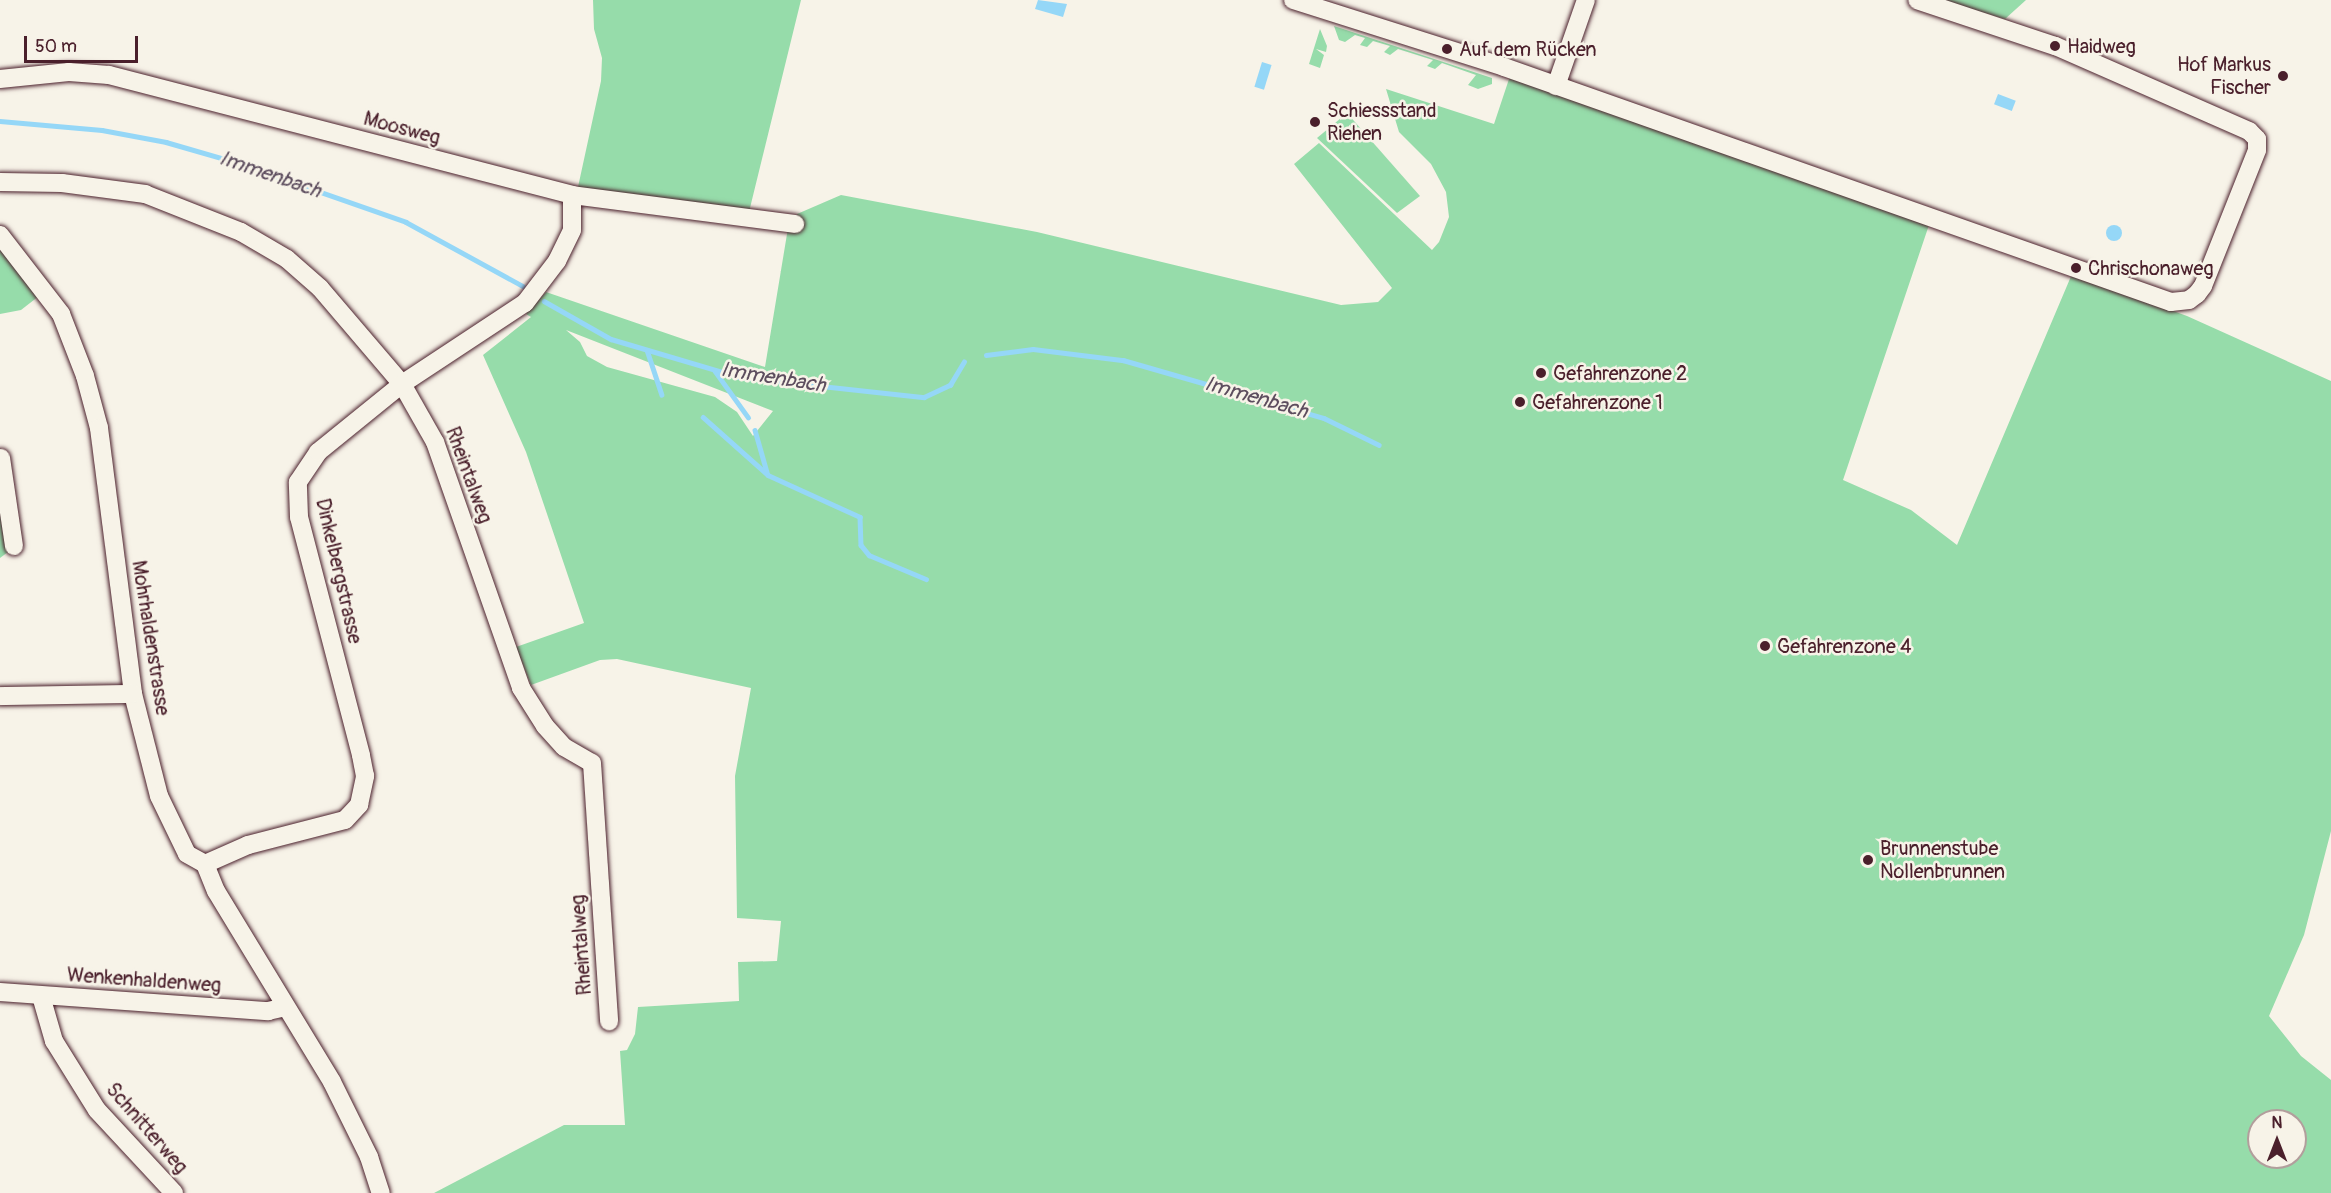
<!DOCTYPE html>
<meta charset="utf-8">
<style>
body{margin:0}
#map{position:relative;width:2331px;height:1193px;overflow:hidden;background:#f7f3e8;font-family:Pangolin,sans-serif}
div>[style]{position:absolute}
.green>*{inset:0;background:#96dcaa}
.water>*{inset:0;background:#95d7f7;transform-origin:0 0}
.round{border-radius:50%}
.stream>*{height:4.5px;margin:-2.25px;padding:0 2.25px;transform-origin:2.25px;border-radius:2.25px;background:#95d7f7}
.roads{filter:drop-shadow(0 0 2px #4a1f2b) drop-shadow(0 0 2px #4a1f2b)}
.minor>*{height:18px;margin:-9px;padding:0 9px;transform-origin:9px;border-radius:9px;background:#f7f3e8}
.dots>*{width:16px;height:16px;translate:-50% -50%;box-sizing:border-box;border:3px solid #f7f3e8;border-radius:50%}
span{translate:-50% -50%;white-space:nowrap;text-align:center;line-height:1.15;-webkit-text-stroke:5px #f7f3e8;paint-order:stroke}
.poi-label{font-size:20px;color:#4a1f2b}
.left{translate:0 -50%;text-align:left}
.right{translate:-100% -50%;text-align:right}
.street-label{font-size:20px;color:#4a1f2b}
.water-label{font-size:21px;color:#5d4d5e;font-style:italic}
.north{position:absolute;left:2247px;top:1109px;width:60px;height:60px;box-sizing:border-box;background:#f7f3e8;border:2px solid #b29e9c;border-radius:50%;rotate:0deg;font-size:16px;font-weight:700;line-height:24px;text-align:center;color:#4a1f2b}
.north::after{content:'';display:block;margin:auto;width:21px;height:27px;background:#4a1f2b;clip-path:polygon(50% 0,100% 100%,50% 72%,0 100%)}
.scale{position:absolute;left:24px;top:36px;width:114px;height:27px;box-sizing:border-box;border:3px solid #4a1f2b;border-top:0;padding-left:8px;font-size:18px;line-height:21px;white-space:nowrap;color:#4a1f2b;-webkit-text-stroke:4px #f7f3e8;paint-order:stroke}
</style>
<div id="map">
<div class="green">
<div style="clip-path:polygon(593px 0,801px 0,749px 212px,578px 187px,601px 81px,602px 58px,594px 29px)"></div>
<div style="clip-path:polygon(1941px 0,2026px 0,2005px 19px)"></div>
<div style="clip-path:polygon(1334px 26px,1492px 78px,1492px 84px,1478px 89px,1468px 85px,1476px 75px,1442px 63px,1435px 69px,1427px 66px,1433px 60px,1398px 49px,1390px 55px,1384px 52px,1390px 46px,1373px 41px,1367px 47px,1360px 45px,1365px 38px,1355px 35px,1345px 42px,1339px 40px)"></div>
<div style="clip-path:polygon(1320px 29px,1327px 46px,1326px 52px,1316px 49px,1324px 55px,1320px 68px,1309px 64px)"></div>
<div style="clip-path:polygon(evenodd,1512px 70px,1930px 222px,1843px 480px,1911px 510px,1957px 545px,2072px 274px,2187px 316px,2331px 381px,2331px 831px,2304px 935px,2269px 1016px,2301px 1056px,2331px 1080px,2331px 1193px,434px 1193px,564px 1125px,625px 1125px,620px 1051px,627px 1050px,635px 1034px,638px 1007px,739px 1001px,738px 962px,777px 961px,781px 921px,737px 918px,735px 776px,751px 688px,617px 659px,600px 660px,531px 685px,516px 647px,584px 623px,526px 452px,483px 355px,531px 317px,526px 314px,546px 292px,765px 367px,788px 228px,797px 214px,841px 195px,1037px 232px,1341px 305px,1378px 302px,1392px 288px,1294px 164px,1319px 143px,1432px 250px,1439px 242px,1449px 217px,1446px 192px,1431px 164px,1399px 132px,1386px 89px,1494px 124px,1512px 70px,566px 330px,773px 411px,753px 436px,737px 412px,715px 397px,607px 367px,587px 356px,580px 342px,566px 330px,1512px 70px,2259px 1121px,2295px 1121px,2295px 1157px,2259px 1157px,2259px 1121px)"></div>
<div style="clip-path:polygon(1347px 113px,1420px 196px,1397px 213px,1317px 138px)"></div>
<div style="clip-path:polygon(0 243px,39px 296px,21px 310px,0 314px)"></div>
<div style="clip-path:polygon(0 483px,8px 552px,0 558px)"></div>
</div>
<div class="water">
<div style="clip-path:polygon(1038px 0,1067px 4px,1063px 17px,1035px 9px)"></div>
<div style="left:1262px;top:62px;width:10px;height:26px;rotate:17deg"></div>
<div style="left:1998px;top:94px;width:19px;height:11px;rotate:21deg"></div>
<div class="round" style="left:2106px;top:225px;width:16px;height:16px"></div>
</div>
<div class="stream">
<div style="left:0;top:121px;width:102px;rotate:5deg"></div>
<div style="left:102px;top:130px;width:65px;rotate:10.6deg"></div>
<div style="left:166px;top:142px;width:72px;rotate:16.2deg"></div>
<div style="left:235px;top:162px;width:181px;rotate:19.3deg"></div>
<div style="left:406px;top:222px;width:133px;rotate:28.7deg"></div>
<div style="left:544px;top:301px;width:77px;rotate:29.6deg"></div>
<div style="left:611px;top:339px;width:134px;rotate:16.5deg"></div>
<div style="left:739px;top:377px;width:186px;rotate:6.2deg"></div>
<div style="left:924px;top:397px;width:29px;rotate:-25deg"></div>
<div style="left:950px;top:385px;width:27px;rotate:-59deg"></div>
<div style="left:647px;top:350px;width:47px;rotate:71.6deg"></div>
<div style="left:986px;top:355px;width:47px;rotate:-7.3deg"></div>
<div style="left:1033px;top:349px;width:91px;rotate:7deg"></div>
<div style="left:1123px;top:360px;width:209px;rotate:16.1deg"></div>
<div style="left:1324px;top:418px;width:61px;rotate:26.1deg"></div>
<div style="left:715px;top:371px;width:57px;rotate:54.3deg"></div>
<div style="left:703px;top:417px;width:87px;rotate:41.7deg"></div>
<div style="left:768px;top:475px;width:101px;rotate:24.5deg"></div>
<div style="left:860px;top:517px;width:28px;rotate:88deg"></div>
<div style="left:861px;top:545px;width:13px;rotate:51deg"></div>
<div style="left:869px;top:555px;width:62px;rotate:22.8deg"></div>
<div style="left:755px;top:430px;width:44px;rotate:74.1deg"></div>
</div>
<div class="roads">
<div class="minor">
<div style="left:1293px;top:0;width:221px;rotate:17.6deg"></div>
<div style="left:1504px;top:67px;width:707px;rotate:19.41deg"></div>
<div style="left:2171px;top:302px;width:18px;rotate:-6deg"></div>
<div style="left:2189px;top:300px;width:10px;rotate:-37deg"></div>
<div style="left:2197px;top:294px;width:10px;rotate:-53deg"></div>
<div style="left:2203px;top:286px;width:146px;rotate:-68.3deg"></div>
<div style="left:2257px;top:150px;width:11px;rotate:-90deg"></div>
<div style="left:2257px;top:139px;width:11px;rotate:-135deg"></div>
<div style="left:2249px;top:131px;width:212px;rotate:-156.3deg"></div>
<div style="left:2055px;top:46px;width:145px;rotate:-161.6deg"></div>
<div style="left:0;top:79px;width:69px;rotate:-5.8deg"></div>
<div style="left:69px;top:72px;width:40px;rotate:4.3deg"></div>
<div style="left:109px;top:75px;width:478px;rotate:14.5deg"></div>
<div style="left:572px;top:195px;width:225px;rotate:7.4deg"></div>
<div style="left:1556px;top:86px;width:91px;rotate:-70.8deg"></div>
<div style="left:0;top:182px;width:62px;rotate:0.9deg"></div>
<div style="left:62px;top:183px;width:84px;rotate:7.5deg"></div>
<div style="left:145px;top:194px;width:103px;rotate:21.6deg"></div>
<div style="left:241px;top:232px;width:53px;rotate:30.4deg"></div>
<div style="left:287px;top:259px;width:44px;rotate:41.3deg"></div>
<div style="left:320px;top:288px;width:126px;rotate:49.5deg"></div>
<div style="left:402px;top:384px;width:67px;rotate:60.4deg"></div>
<div style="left:435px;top:442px;width:261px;rotate:70.7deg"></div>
<div style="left:521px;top:688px;width:45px;rotate:57.7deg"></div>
<div style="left:545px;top:726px;width:28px;rotate:48deg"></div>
<div style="left:564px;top:747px;width:32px;rotate:30deg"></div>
<div style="left:592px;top:763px;width:259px;rotate:86.2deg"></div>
<div style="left:0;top:235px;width:100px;rotate:52.3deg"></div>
<div style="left:61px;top:314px;width:66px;rotate:68.8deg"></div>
<div style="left:85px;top:376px;width:54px;rotate:74.9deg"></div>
<div style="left:99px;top:428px;width:268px;rotate:82.7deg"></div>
<div style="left:133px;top:694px;width:105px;rotate:75.7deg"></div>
<div style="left:159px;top:796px;width:64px;rotate:64.2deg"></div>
<div style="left:187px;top:854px;width:21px;rotate:29deg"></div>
<div style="left:205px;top:864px;width:29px;rotate:68deg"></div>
<div style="left:216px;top:891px;width:223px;rotate:58.7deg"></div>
<div style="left:332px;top:1082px;width:84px;rotate:63.7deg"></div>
<div style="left:369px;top:1157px;width:38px;rotate:72deg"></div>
<div style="left:1px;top:458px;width:89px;rotate:81.6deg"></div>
<div style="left:0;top:696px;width:133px;rotate:-0.9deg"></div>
<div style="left:205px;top:864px;width:47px;rotate:-23.8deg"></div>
<div style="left:248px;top:845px;width:100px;rotate:-14.5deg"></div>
<div style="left:345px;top:820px;width:21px;rotate:-47deg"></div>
<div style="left:359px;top:805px;width:30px;rotate:-78deg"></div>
<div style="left:365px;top:776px;width:21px;rotate:-101deg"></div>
<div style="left:361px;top:755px;width:246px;rotate:-104.6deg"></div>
<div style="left:299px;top:517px;width:35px;rotate:-92deg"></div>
<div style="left:298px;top:482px;width:36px;rotate:-56deg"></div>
<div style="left:318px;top:452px;width:108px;rotate:-39deg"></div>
<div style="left:402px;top:384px;width:147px;rotate:-33.4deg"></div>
<div style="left:525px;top:303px;width:53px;rotate:-52.7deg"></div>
<div style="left:557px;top:261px;width:34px;rotate:-64deg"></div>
<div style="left:572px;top:230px;width:35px;rotate:-90deg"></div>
<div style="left:0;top:992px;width:269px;rotate:4.1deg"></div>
<div style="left:268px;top:1011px;width:17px;rotate:-13deg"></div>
<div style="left:41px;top:996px;width:47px;rotate:73.9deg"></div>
<div style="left:54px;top:1041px;width:81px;rotate:58.1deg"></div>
<div style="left:97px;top:1110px;width:113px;rotate:47.1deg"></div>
</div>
</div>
<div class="dots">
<div style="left:2055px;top:46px;background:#4a1f2b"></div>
<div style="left:1447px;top:49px;background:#4a1f2b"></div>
<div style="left:2283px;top:76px;background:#4a1f2b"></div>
<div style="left:1315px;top:122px;background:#4a1f2b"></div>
<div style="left:2076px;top:268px;background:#4a1f2b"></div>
<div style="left:1541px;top:373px;background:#4a1f2b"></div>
<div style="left:1520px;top:402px;background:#4a1f2b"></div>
<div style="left:1765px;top:646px;background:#4a1f2b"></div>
<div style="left:1868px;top:860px;background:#4a1f2b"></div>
</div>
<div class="poi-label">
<span class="left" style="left:2067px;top:46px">Haidweg</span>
<span class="left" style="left:1459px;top:49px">Auf dem Rücken</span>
<span class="right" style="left:2271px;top:76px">Hof Markus<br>Fischer</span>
<span class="left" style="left:1327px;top:122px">Schiessstand<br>Riehen</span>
<span class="left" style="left:2088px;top:268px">Chrischonaweg</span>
<span class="left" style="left:1553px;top:373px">Gefahrenzone 2</span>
<span class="left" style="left:1532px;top:402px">Gefahrenzone 1</span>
<span class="left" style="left:1777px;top:646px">Gefahrenzone 4</span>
<span class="left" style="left:1880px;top:860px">Brunnenstube<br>Nollenbrunnen</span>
</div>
<div class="street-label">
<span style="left:402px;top:128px;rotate:15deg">Moosweg</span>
<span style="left:469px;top:475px;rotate:70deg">Rheintalweg</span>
<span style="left:339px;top:571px;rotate:77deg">Dinkelbergstrasse</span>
<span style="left:151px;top:638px;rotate:81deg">Mohrhaldenstrasse</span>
<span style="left:581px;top:945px;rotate:-94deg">Rheintalweg</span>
<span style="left:144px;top:980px;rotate:4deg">Wenkenhaldenweg</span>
<span style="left:147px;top:1128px;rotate:49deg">Schnitterweg</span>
</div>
<div class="water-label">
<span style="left:270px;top:175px;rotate:19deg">Immenbach</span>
<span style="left:773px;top:378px;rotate:9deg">Immenbach</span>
<span style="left:1256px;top:398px;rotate:16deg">Immenbach</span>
</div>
<div class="north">N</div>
<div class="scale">50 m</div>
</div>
